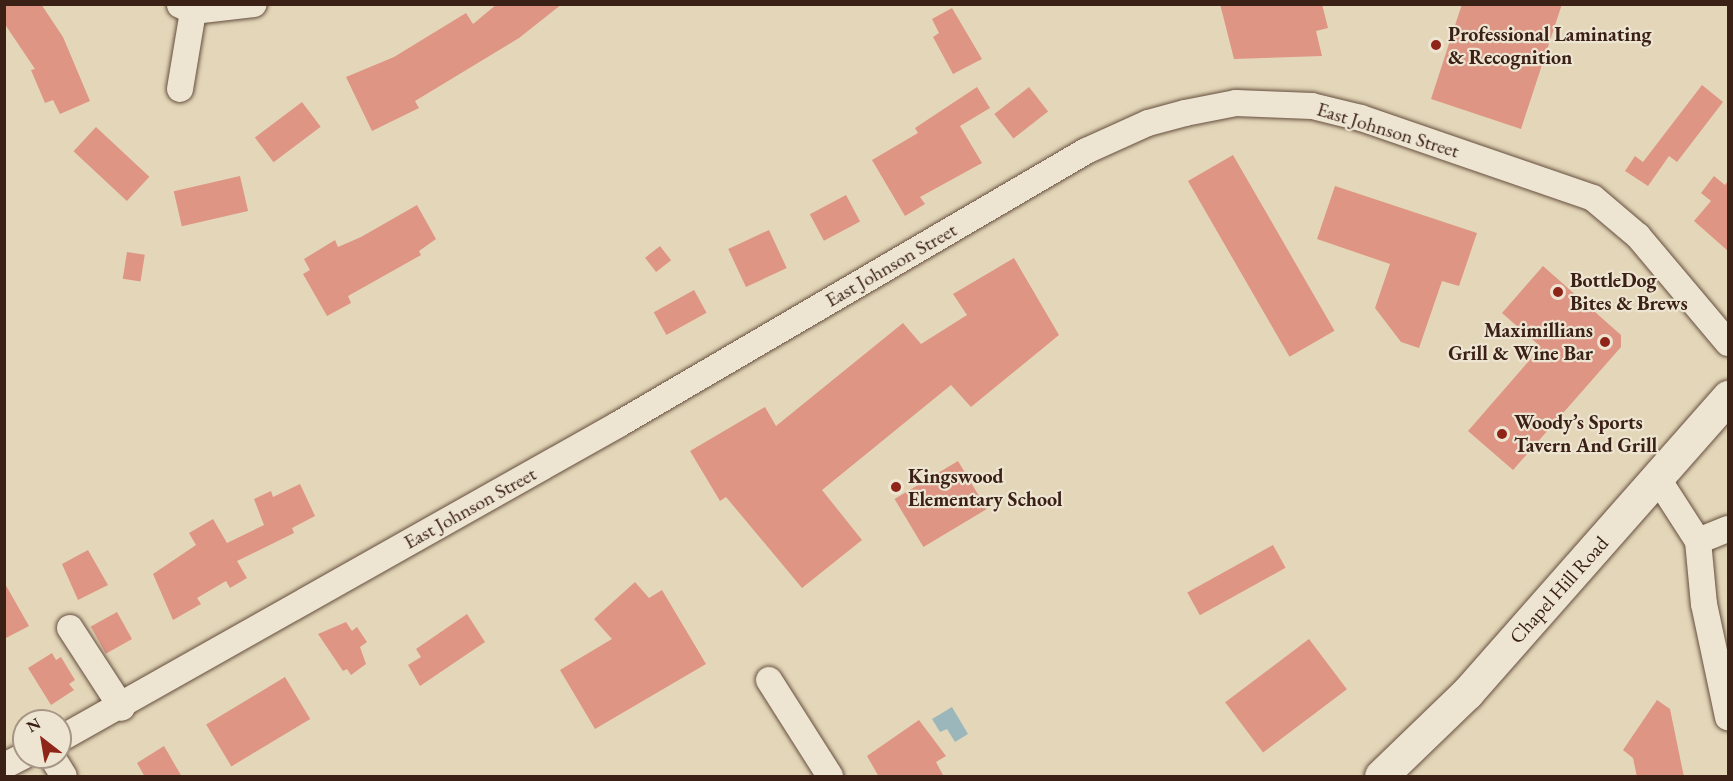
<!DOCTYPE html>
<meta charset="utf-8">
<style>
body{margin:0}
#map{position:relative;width:1733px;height:781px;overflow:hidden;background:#e4d7b9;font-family:"EB Garamond",serif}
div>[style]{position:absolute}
.water>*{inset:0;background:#9bb7bb}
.building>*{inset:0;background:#de9584;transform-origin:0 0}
.roads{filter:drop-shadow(0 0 2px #654e3e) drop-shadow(0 0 2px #654e3e)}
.minor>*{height:26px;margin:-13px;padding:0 13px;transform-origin:13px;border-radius:13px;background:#ede5d2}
.secondary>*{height:33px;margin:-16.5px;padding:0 16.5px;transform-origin:16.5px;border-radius:16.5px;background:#ede5d2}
.dots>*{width:16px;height:16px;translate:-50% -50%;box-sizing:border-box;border:3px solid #ede5d2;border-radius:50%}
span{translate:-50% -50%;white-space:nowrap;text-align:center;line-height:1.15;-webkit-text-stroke:4.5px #ede5d2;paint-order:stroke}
.poi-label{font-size:20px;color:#3b2015;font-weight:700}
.left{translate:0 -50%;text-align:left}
.right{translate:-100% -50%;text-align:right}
.street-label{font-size:20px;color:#3b2015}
.frame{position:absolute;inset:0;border:6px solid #3b2015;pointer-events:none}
.north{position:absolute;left:12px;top:709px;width:60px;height:60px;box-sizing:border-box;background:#ede5d2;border:2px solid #a69686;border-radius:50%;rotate:329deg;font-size:16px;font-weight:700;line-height:24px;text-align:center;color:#3b2015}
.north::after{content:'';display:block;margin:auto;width:21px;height:27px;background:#8f2418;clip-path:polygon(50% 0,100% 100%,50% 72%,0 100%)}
</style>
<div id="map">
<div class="water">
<div style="clip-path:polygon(952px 707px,968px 734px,955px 742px,947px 729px,940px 732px,932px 719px)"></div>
</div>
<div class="building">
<div style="clip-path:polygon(4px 4px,41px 4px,63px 37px,90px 101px,60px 114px,53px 100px,45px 103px,31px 70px,35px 69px,4px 23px)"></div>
<div style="clip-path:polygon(497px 4px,562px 4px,519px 38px,415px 101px,419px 108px,372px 131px,346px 77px,394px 57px,466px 13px,473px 24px)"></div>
<div style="clip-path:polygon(1220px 4px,1322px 4px,1328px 28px,1316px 31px,1322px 56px,1234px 59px)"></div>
<div style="clip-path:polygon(1462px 4px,1562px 4px,1521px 129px,1431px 99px)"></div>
<div style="clip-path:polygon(952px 8px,982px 59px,953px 74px,933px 37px,939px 33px,932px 19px)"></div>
<div style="clip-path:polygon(1702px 85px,1723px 102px,1677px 162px,1669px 156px,1648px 186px,1625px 171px,1635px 156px,1643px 162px)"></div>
<div style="clip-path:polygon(977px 87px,990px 108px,960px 126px,982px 163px,920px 197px,925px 204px,905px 216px,872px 160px,918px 133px,915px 128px)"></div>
<div style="left:1029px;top:87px;width:31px;height:44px;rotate:52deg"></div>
<div style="left:302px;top:102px;width:31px;height:59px;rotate:53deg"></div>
<div style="left:96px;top:127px;width:73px;height:33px;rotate:43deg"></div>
<div style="left:1233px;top:155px;width:203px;height:52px;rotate:60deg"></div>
<div style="left:240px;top:176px;width:36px;height:68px;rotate:77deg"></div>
<div style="clip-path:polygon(1714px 176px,1725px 185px,1728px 181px,1728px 251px,1694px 221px,1711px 201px,1701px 193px)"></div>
<div style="clip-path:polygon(1335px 186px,1477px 233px,1459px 286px,1442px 281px,1419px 348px,1401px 342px,1375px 308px,1390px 264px,1317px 239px)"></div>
<div style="left:846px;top:195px;width:30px;height:41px;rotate:62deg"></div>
<div style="clip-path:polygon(417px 205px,436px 239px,419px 251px,421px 255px,348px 296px,351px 303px,327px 316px,303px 274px,310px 270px,304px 259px,335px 240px,338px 247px,361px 237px)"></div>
<div style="left:769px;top:230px;width:42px;height:45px;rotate:65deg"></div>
<div style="left:660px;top:246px;width:18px;height:19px;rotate:52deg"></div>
<div style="left:127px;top:252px;width:18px;height:27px;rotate:9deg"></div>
<div style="clip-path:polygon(1014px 258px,1059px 335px,971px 407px,951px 385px,822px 490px,862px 540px,802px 588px,726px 497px,720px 501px,690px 451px,765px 407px,776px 426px,903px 323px,921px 344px,967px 315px,953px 294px)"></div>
<div style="clip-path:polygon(1543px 266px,1621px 335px,1621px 347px,1513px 470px,1468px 431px,1541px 347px,1502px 313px)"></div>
<div style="left:694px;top:290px;width:26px;height:46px;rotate:61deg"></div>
<div style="left:958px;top:461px;width:56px;height:74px;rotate:59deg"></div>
<div style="clip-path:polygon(300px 484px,315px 516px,292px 528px,294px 533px,237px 561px,247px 578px,230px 588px,226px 581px,197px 598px,201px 604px,173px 620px,153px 574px,196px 545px,189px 533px,213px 519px,227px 543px,264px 525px,254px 499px,271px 491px,273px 497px)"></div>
<div style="left:1273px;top:545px;width:26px;height:98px;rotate:61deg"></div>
<div style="clip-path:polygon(88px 550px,108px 585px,78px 600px,62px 564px)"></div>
<div style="clip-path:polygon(4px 582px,29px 626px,4px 639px)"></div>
<div style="clip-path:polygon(635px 582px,649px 598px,662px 590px,706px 664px,595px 729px,560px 670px,612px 639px,594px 619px)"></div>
<div style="left:117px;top:612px;width:31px;height:30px;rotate:61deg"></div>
<div style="clip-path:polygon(467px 614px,485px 642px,420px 686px,408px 665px,421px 657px,416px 649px)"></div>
<div style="clip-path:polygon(346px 622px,352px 631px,357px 627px,367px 642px,360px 647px,366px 664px,351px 675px,347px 669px,343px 671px,318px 634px)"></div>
<div style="left:1309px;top:639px;width:63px;height:105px;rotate:53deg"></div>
<div style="clip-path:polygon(52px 653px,56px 660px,61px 657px,75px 680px,69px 684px,74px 690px,51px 705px,28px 668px)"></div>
<div style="left:285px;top:677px;width:49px;height:92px;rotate:59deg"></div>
<div style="clip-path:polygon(1657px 700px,1670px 709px,1684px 777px,1637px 777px,1633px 758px,1623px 750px)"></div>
<div style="clip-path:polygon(919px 720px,946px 756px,936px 762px,944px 777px,879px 777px,867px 756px)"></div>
<div style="clip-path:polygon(164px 746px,182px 777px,145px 777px,137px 763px)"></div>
</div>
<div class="roads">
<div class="minor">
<div style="left:180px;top:5px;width:14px;rotate:25deg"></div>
<div style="left:193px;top:11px;width:61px;rotate:-6.5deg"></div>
<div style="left:180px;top:89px;width:79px;rotate:-80.5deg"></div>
<div style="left:1658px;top:479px;width:74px;rotate:57.2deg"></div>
<div style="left:1698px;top:541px;width:63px;rotate:84.6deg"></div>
<div style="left:1704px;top:604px;width:116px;rotate:78deg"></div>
<div style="left:1698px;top:541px;width:32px;rotate:-22deg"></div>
<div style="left:70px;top:628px;width:95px;rotate:57deg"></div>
<div style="left:769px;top:680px;width:114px;rotate:57.6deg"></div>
<div style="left:60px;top:739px;width:642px;rotate:-29.4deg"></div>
<div style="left:619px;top:424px;width:541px;rotate:-30.31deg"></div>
<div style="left:1086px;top:151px;width:68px;rotate:-24.3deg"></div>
<div style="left:1148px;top:123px;width:38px;rotate:-15deg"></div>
<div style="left:1185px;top:113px;width:52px;rotate:-11.1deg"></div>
<div style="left:1236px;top:103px;width:76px;rotate:2.3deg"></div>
<div style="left:1312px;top:106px;width:50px;rotate:13.8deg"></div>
<div style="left:1361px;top:118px;width:245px;rotate:19deg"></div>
<div style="left:1593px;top:198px;width:59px;rotate:40.2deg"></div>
<div style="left:1638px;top:236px;width:140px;rotate:49.9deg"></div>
<div style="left:52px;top:757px;width:22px;rotate:58deg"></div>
<div style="left:4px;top:766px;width:22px;rotate:-27deg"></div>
</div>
<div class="secondary">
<div style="left:1381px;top:776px;width:120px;rotate:-44deg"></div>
<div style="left:1467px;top:693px;width:395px;rotate:-48.6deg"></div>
</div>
</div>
<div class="dots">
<div style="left:1436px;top:45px;background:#8f2418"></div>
<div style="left:1558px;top:292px;background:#8f2418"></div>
<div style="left:1605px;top:342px;background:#8f2418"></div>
<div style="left:1502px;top:434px;background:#8f2418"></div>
<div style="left:896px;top:487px;background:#8f2418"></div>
</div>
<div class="poi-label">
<span class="left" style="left:1448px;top:46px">Professional Laminating<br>&amp; Recognition</span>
<span class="left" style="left:1570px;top:292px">BottleDog<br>Bites &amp; Brews</span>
<span class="right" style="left:1593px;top:342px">Maximillians<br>Grill &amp; Wine Bar</span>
<span class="left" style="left:1514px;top:434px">Woody’s Sports<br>Tavern And Grill</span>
<span class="left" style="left:908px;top:488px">Kingswood<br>Elementary School</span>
</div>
<div class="street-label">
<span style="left:1388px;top:130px;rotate:17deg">East Johnson Street</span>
<span style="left:891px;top:265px;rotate:-30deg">East Johnson Street</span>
<span style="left:470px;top:508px;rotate:-29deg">East Johnson Street</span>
<span style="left:1559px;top:590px;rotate:-48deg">Chapel Hill Road</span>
</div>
<div class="frame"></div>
<div class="north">N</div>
</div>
